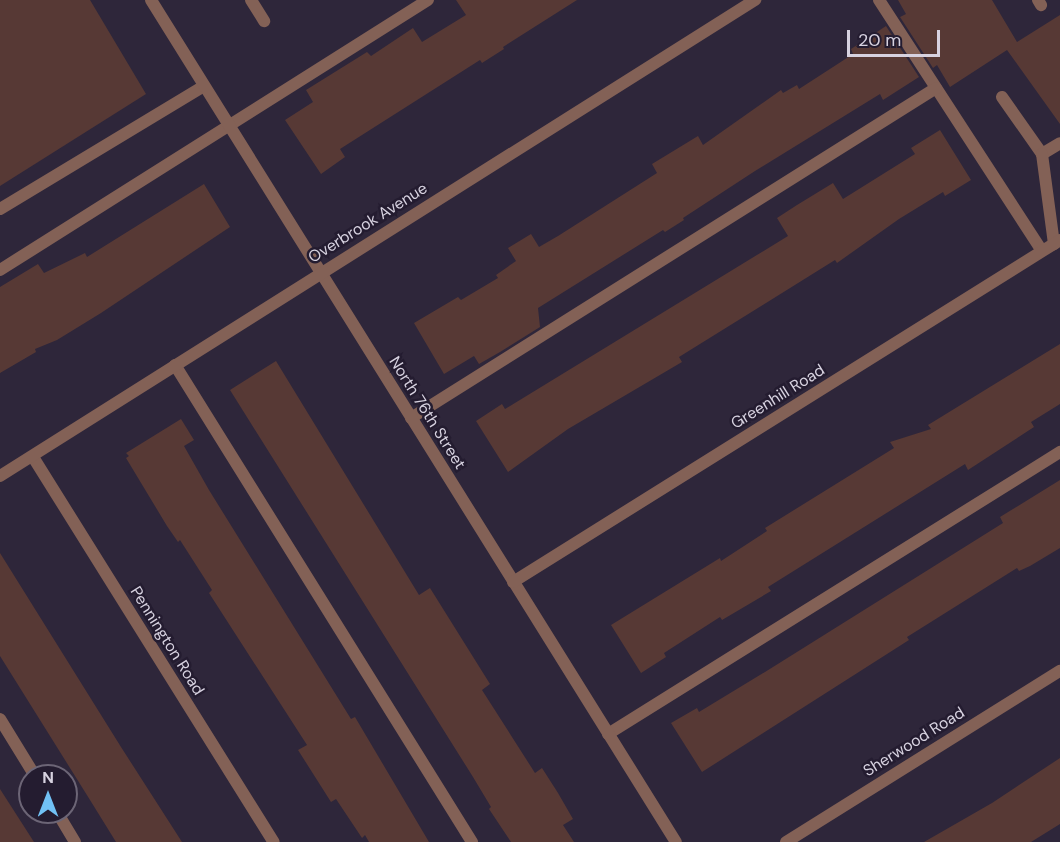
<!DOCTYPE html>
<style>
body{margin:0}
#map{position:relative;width:1060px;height:842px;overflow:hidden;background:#2e263a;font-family:"DM Sans",sans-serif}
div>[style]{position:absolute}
.building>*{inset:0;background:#573935}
.lane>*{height:12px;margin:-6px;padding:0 6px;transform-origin:6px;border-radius:6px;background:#836156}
.street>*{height:12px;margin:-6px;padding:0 6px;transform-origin:6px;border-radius:6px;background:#836156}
span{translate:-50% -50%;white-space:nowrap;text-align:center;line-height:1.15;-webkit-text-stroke:5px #241c30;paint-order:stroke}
.street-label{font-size:16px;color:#d7d2e0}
.north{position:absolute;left:18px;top:764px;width:60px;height:60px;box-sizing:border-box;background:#241c30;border:2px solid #6c6576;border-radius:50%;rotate:0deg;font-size:16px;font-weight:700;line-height:24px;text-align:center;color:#d7d2e0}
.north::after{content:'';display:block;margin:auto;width:21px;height:27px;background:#71c1f5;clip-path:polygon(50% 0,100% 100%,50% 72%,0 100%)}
.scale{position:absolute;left:847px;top:30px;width:93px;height:27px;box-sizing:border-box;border:3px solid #d7d2e0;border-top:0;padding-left:8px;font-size:18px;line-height:21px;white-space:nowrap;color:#d7d2e0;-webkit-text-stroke:4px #241c30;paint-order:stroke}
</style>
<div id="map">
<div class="building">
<div style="clip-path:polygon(0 0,90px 0,146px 94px,0 186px)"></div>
<div style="clip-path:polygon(456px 0,577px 0,503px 47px,504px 49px,482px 63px,480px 60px,340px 149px,345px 157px,321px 174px,285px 120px,313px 102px,306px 90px,367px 52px,371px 56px,413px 28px,422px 42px,466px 15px)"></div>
<div style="clip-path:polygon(898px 0,992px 0,1017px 42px,1060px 15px,1060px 124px,1007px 50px,950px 87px,937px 65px,933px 68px,900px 17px,906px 14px)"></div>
<div style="clip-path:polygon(886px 26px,919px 77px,883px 100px,880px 94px,755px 171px,683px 218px,684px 220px,665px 232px,663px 230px,538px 308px,540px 327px,500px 352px,479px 364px,474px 356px,444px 374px,414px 323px,458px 297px,461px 300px,498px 278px,496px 275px,516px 261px,508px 248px,531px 234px,539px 247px,558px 236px,657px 173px,652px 164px,698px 136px,703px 145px,781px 90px,783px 93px,797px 85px,799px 89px,833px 67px,853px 54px,851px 49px)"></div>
<div style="clip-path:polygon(940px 130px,971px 180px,945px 196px,943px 192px,899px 219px,837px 263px,835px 260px,679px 357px,682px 362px,568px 429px,508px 472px,476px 421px,502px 404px,505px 409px,788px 236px,777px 218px,797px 205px,833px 183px,843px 199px,915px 154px,911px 148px)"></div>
<div style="clip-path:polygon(204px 184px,230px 227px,101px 313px,57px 340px,35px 349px,36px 352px,0 373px,0 287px,38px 264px,44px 273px,85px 253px,87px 257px)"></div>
<div style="clip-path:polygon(1060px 344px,1060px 404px,1031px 422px,1034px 427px,968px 470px,965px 464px,768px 587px,771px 591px,722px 620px,720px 617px,664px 653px,666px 657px,641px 673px,611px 625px,720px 558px,721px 561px,767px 531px,765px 528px,886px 453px,894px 448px,890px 442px,931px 429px,928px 425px)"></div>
<div style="clip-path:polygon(276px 361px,419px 595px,430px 588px,490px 684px,482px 690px,535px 773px,542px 768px,558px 793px,573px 819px,563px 825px,574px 842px,511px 842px,489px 809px,491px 807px,473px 777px,230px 390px)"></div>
<div style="clip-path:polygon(181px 419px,194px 440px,184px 446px,209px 490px,351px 719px,355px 717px,429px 842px,369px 842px,365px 835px,362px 838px,336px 799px,331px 802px,298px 750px,307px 745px,209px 593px,212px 590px,180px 540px,178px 542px,167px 526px,126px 458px,129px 456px,126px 453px)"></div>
<div style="clip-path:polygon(1060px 480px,1060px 548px,1030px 566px,1019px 571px,1017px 568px,907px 637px,909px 640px,702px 772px,671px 723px,697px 708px,699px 712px,765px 672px,1003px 523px,1000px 517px)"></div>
<div style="clip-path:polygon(0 553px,121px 747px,182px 842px,116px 842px,90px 800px,0 656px)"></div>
<div style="clip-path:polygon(1060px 758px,1060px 824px,1031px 842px,924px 842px,992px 803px)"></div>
<div style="clip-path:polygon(0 789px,34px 842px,0 842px)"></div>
</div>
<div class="lane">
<div style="left:251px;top:0;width:25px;rotate:58deg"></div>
<div style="left:879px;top:0;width:299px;rotate:57deg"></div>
<div style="left:1038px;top:0;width:6px;rotate:59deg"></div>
<div style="left:1002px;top:97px;width:70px;rotate:54.9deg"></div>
<div style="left:1042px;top:154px;width:21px;rotate:-31deg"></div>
<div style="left:1042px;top:154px;width:91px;rotate:82.4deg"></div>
<div style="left:0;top:209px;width:238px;rotate:-31.1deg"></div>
<div style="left:0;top:270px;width:506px;rotate:-32.25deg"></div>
<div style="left:175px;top:365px;width:562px;rotate:58.09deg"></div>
<div style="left:411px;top:418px;width:620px;rotate:-32.15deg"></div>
<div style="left:0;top:719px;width:67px;rotate:58.4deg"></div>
<div style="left:608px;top:734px;width:533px;rotate:-31.96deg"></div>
<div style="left:57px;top:812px;width:35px;rotate:59deg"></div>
</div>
<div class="street">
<div style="left:151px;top:0;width:992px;rotate:58.06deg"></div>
<div style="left:33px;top:457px;width:454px;rotate:58deg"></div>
<div style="left:0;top:476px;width:893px;rotate:-32.23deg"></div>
<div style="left:513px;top:582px;width:645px;rotate:-32.01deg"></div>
<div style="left:786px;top:842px;width:323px;rotate:-32deg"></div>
</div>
<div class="street-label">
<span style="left:368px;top:223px;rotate:-32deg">Overbrook Avenue</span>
<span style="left:778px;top:397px;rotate:-32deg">Greenhill Road</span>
<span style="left:427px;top:413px;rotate:58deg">North 76th Street</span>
<span style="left:167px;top:641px;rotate:58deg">Pennington Road</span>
<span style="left:914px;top:742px;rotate:-32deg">Sherwood Road</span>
</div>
<div class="north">N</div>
<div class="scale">20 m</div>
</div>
